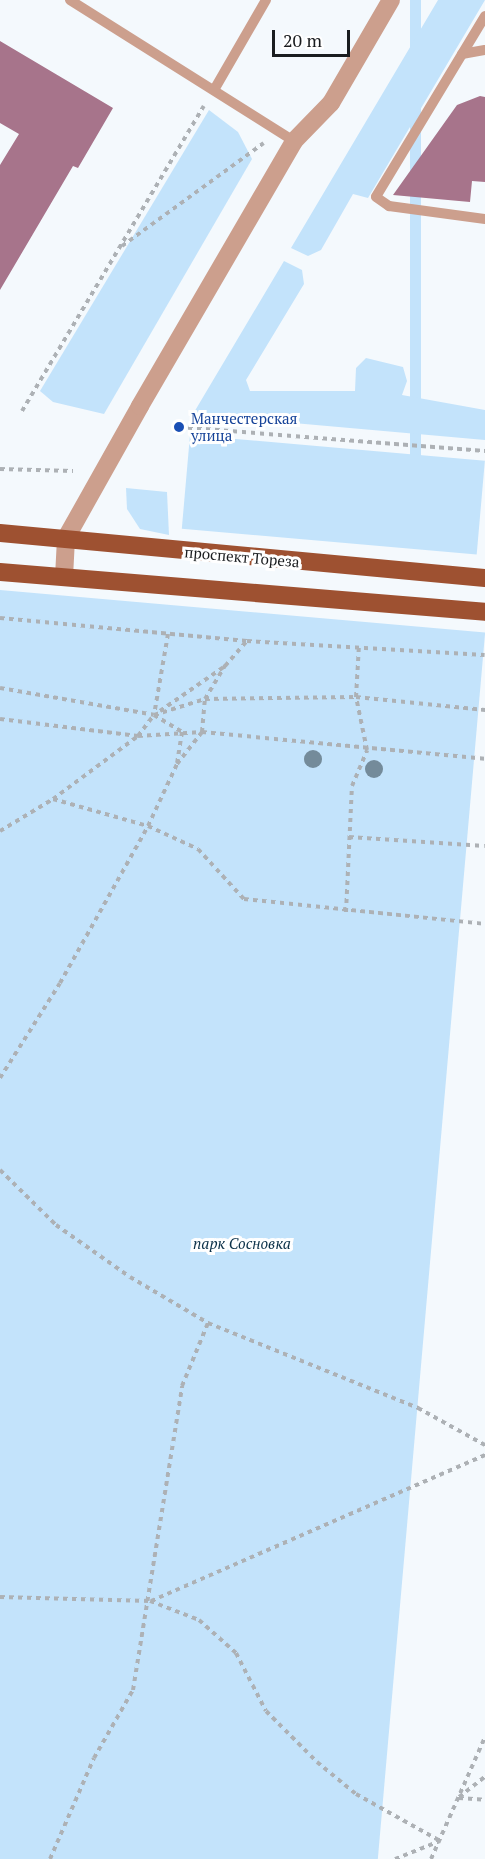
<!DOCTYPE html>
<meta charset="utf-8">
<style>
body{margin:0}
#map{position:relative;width:485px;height:1859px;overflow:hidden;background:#f4f9fd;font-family:"PT Serif",serif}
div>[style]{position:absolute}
.green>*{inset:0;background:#c3e3fb;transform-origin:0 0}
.building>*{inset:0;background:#a7748b}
.path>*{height:4px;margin-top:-2px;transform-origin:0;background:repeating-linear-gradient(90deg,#adb1b5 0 4.5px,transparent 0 9px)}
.lane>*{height:10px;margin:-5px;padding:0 5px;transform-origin:5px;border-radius:5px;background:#cc9f8d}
.street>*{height:18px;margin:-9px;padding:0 9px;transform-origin:9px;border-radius:9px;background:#cc9f8d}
.primary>*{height:18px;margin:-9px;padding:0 9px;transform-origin:9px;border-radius:9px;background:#9e5131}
.trees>*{width:18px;height:18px;margin:-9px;border-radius:50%;background:#748b9a}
.dots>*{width:16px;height:16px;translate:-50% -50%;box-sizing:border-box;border:3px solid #fff;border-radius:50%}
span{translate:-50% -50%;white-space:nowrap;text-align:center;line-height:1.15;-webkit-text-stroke:6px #fff;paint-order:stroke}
.transit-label{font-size:15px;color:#164399}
.left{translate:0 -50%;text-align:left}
.street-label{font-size:15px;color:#1a1d20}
.park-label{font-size:15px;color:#0b3149;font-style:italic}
.scale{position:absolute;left:272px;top:30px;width:78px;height:27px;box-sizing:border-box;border:3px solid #1a1d20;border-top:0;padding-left:8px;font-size:18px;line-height:21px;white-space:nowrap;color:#1a1d20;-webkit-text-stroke:4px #fff;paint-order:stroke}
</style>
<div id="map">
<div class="green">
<div style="left:410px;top:0;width:11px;height:483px"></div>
<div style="clip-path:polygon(438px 0,485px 0,368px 198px,353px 194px,321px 250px,308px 256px,291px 248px)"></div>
<div style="clip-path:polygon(209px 110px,238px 132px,252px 159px,104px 414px,53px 402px,40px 391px)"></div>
<div style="clip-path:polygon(284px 261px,302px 270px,304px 284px,246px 380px,250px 391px,355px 391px,356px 368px,366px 358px,403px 367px,407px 381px,402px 395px,485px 410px,485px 440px,193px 414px)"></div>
<div style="left:190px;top:435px;width:296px;height:94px;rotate:5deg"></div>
<div style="clip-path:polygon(126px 488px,167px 492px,169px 535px,140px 529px,127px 509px)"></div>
<div style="left:0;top:590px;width:487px;height:1269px;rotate:5deg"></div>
</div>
<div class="building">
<div style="clip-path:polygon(0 41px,113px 108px,78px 168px,73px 166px,0 290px,0 165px,19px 134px,0 123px)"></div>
<div style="clip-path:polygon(480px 96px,485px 97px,485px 182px,472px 181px,470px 202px,393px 195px,457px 105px)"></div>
</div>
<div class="path">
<div style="left:122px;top:246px;width:175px;rotate:-36deg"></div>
<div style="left:22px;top:411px;width:355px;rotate:-59.2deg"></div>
<div style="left:179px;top:427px;width:307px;rotate:4.5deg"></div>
<div style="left:0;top:469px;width:73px;rotate:1.6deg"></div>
<div style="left:0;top:618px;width:248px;rotate:5.3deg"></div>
<div style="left:247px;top:641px;width:238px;rotate:3.4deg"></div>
<div style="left:168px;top:634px;width:82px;rotate:99.8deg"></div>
<div style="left:154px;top:715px;width:33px;rotate:31deg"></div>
<div style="left:182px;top:732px;width:31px;rotate:99deg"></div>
<div style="left:0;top:688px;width:156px;rotate:9.9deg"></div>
<div style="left:154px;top:715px;width:53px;rotate:-17.4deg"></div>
<div style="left:205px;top:699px;width:151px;rotate:-0.8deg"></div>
<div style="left:356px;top:697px;width:130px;rotate:5.8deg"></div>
<div style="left:160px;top:711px;width:79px;rotate:-34.7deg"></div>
<div style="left:225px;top:666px;width:33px;rotate:-49deg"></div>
<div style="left:0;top:719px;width:139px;rotate:7deg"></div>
<div style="left:138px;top:736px;width:64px;rotate:-3.6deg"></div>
<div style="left:202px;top:732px;width:284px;rotate:5.4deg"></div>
<div style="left:53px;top:799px;width:99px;rotate:15.9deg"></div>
<div style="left:148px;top:826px;width:55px;rotate:24.7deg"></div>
<div style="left:198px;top:849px;width:68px;rotate:47.4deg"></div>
<div style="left:244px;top:899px;width:242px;rotate:5.9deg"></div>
<div style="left:0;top:831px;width:62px;rotate:-31.1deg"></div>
<div style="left:53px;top:799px;width:106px;rotate:-36.5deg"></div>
<div style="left:138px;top:736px;width:26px;rotate:-53deg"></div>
<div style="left:349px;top:837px;width:136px;rotate:3.8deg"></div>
<div style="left:346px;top:912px;width:126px;rotate:-87.3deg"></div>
<div style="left:352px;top:786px;width:39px;rotate:-67deg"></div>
<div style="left:367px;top:750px;width:54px;rotate:-101.7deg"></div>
<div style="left:356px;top:697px;width:52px;rotate:-86.7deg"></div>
<div style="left:0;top:1078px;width:112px;rotate:-57.7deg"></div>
<div style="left:60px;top:983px;width:180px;rotate:-60.7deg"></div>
<div style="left:148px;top:826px;width:68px;rotate:-64.9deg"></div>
<div style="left:177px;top:764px;width:41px;rotate:-52deg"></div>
<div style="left:202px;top:732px;width:33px;rotate:-85deg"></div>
<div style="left:205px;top:699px;width:39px;rotate:-59deg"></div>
<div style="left:0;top:1170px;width:78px;rotate:44.5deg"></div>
<div style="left:56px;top:1225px;width:90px;rotate:35.1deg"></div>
<div style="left:130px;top:1277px;width:91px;rotate:30.5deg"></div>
<div style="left:208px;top:1323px;width:227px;rotate:22deg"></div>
<div style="left:418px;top:1408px;width:77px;rotate:28.9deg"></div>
<div style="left:0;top:1597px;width:150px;rotate:1.5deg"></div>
<div style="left:150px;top:1601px;width:53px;rotate:21.2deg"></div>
<div style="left:199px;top:1620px;width:50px;rotate:41.7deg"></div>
<div style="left:236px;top:1653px;width:65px;rotate:62.7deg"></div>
<div style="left:266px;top:1711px;width:72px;rotate:45deg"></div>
<div style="left:317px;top:1762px;width:50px;rotate:39.4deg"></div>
<div style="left:356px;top:1794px;width:96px;rotate:29.2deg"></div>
<div style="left:151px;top:1601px;width:365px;rotate:-23.6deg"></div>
<div style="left:459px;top:1797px;width:33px;rotate:-38deg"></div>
<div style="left:459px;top:1798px;width:26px;rotate:4deg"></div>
<div style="left:50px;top:1859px;width:110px;rotate:-66.5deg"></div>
<div style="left:94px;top:1758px;width:78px;rotate:-60.2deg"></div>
<div style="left:133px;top:1690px;width:308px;rotate:-80.8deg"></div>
<div style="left:182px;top:1386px;width:68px;rotate:-67.6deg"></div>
<div style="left:395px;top:1859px;width:48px;rotate:-21.8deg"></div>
<div style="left:431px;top:1859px;width:133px;rotate:-66.1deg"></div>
</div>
<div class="lane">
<div style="left:70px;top:0;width:265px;rotate:32.2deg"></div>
<div style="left:485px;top:16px;width:211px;rotate:121.1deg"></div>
<div style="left:376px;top:197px;width:16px;rotate:35deg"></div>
<div style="left:389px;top:206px;width:97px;rotate:7.7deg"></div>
<div style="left:462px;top:54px;width:23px;rotate:-10deg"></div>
<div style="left:214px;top:90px;width:104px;rotate:-60deg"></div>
</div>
<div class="street">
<div style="left:64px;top:577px;width:39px;rotate:-87deg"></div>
<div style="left:66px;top:538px;width:151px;rotate:-60.7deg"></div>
<div style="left:140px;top:406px;width:306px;rotate:-59.8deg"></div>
<div style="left:294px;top:141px;width:53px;rotate:-45.8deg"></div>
<div style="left:331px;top:103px;width:119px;rotate:-59.8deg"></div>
</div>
<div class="primary">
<div style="left:0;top:533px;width:487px;rotate:5.3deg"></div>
<div style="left:0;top:572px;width:487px;rotate:4.7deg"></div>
</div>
<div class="trees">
<div style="left:313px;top:759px"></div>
<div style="left:374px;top:769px"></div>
</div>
<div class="dots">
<div style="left:179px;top:427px;background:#1a4fb4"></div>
</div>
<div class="transit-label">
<span class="left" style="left:191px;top:427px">Манчестерская<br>улица</span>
</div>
<div class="street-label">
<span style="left:242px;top:557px;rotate:5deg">проспект Тореза</span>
</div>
<div class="park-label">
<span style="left:242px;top:1244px">парк Сосновка</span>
</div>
<div class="scale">20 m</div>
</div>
